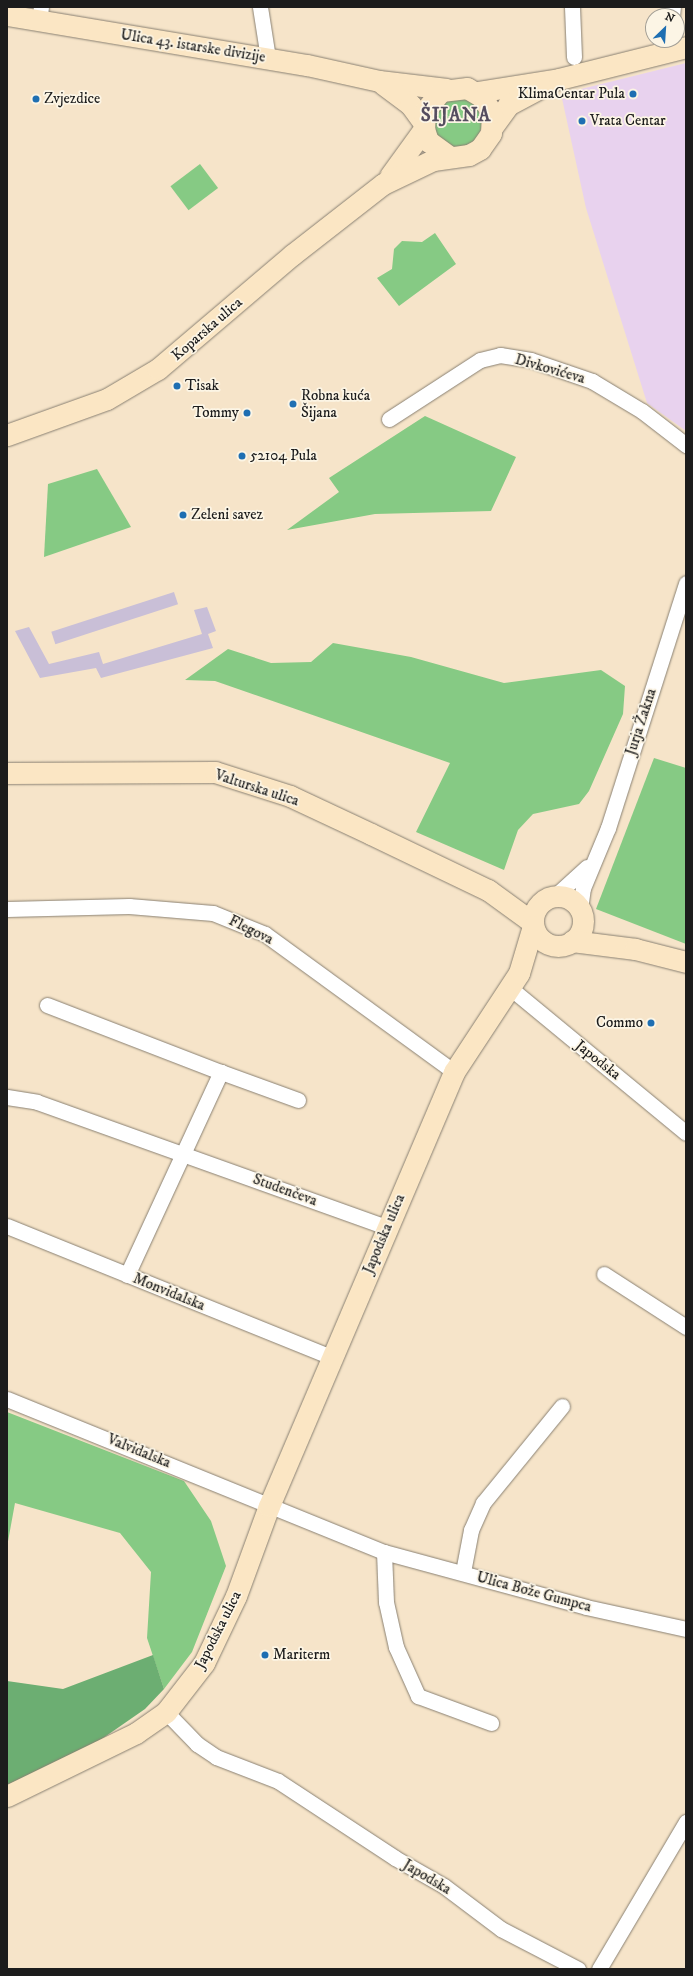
<!DOCTYPE html>
<meta charset="utf-8">
<style>
body{margin:0}
#map{position:relative;width:693px;height:1976px;overflow:hidden;background:#f6e4c9;font-family:"IM FELL DW Pica",serif}
div>[style]{position:absolute}
.built>*{inset:0;background:#e8d2ee}
.industrial>*{inset:0;background:#c9bfd7;transform-origin:0 0}
.green>*{inset:0;background:#86ca84;transform-origin:0 0}
.round{border-radius:50%}
.forest>*{inset:0;background:#6cae72}
.roads{filter:drop-shadow(0 0 1px #898072) drop-shadow(0 0 1px #898072)}
.street>*{height:15px;margin:-7.5px;padding:0 7.5px;transform-origin:7.5px;border-radius:7.5px;background:#fff}
.secondary>*{height:21px;margin:-10.5px;padding:0 10.5px;transform-origin:10.5px;border-radius:10.5px;background:#fbe6c4}
.secondary>.ring{margin:-10.5px;padding:0;box-sizing:content-box;background:none;border:21px solid #fbe6c4;border-radius:50%}
.dots>*{width:11px;height:11px;translate:-50% -50%;box-sizing:border-box;border:2px solid #fcf5e5;border-radius:50%}
span{translate:-50% -50%;white-space:nowrap;text-align:center;line-height:1.15;-webkit-text-stroke:3.5px #fcf5e5;paint-order:stroke}
.street-label{font-size:15px;color:#1c1c1c}
.poi-label{font-size:15px;color:#1c1c1c}
.right{translate:-100% -50%;text-align:right}
.left{translate:0 -50%;text-align:left}
.district-label{font-size:19px;color:#554d5f;font-weight:700;letter-spacing:1px}
.frame{position:absolute;inset:0;border:8px solid #1c1c1c;pointer-events:none}
.north{position:absolute;left:645px;top:8px;width:40px;height:40px;box-sizing:border-box;background:#fcf5e5;border:1px solid #a29e95;border-radius:50%;rotate:25deg;font-size:11px;font-weight:700;line-height:16px;text-align:center;color:#1c1c1c}
.north::after{content:'';display:block;margin:auto;width:14px;height:18px;background:#1f6fb2;clip-path:polygon(50% 0,100% 100%,50% 72%,0 100%)}
</style>
<div id="map">
<div class="built">
<div style="clip-path:polygon(686px 63px,686px 431px,647px 403px,586px 208px,561px 94px)"></div>
</div>
<div class="industrial">
<div style="left:174px;top:592px;width:13px;height:129px;rotate:72deg"></div>
<div style="clip-path:polygon(207px 607px,216px 631px,208px 634px,213px 648px,101px 678px,96px 668px,40px 678px,15px 631px,29px 627px,49px 664px,99px 652px,103px 664px,202px 634px,194px 610px)"></div>
</div>
<div class="green">
<div class="round" style="left:432px;top:97px;width:50px;height:50px"></div>
<div style="left:200px;top:164px;width:30px;height:37px;rotate:53deg"></div>
<div style="clip-path:polygon(435px 233px,456px 264px,399px 306px,377px 278px,392px 269px,394px 249px,402px 241px,422px 242px)"></div>
<div style="clip-path:polygon(425px 416px,516px 457px,491px 511px,375px 514px,287px 530px,339px 492px,329px 478px)"></div>
<div style="clip-path:polygon(97px 469px,131px 527px,44px 557px,48px 484px)"></div>
<div style="clip-path:polygon(333px 643px,411px 657px,504px 683px,601px 670px,625px 686px,623px 714px,589px 791px,579px 804px,533px 814px,518px 830px,504px 870px,416px 832px,450px 763px,215px 681px,185px 680px,228px 649px,271px 663px,311px 662px)"></div>
<div style="clip-path:polygon(654px 758px,686px 768px,686px 944px,596px 909px)"></div>
<div style="clip-path:polygon(7px 1412px,184px 1481px,211px 1521px,226px 1566px,192px 1652px,164px 1689px,147px 1638px,151px 1572px,120px 1533px,15px 1503px,7px 1547px)"></div>
</div>
<div class="forest">
<div style="clip-path:polygon(153px 1655px,164px 1689px,145px 1709px,83px 1752px,7px 1785px,7px 1681px,63px 1689px)"></div>
</div>
<div class="roads">
<div class="street">
<div style="left:260px;top:7px;width:52px;rotate:81.1deg"></div>
<div style="left:572px;top:7px;width:50px;rotate:87.7deg"></div>
<div style="left:672px;top:16px;width:9px;rotate:-84deg"></div>
<div style="left:39px;top:21px;width:14px;rotate:-82deg"></div>
<div style="left:389px;top:419px;width:108px;rotate:-33deg"></div>
<div style="left:480px;top:360px;width:21px;rotate:-14deg"></div>
<div style="left:500px;top:355px;width:31px;rotate:9deg"></div>
<div style="left:531px;top:360px;width:65px;rotate:19deg"></div>
<div style="left:592px;top:381px;width:58px;rotate:31deg"></div>
<div style="left:642px;top:411px;width:56px;rotate:37.7deg"></div>
<div style="left:555px;top:896px;width:43px;rotate:-42.2deg"></div>
<div style="left:7px;top:909px;width:122px;rotate:-1.4deg"></div>
<div style="left:129px;top:906px;width:84px;rotate:4.8deg"></div>
<div style="left:213px;top:913px;width:56px;rotate:22deg"></div>
<div style="left:265px;top:934px;width:234px;rotate:36.1deg"></div>
<div style="left:580px;top:909px;width:21px;rotate:-82deg"></div>
<div style="left:583px;top:888px;width:65px;rotate:-67.4deg"></div>
<div style="left:608px;top:828px;width:257px;rotate:-72.3deg"></div>
<div style="left:509px;top:987px;width:229px;rotate:39.5deg"></div>
<div style="left:47px;top:1005px;width:186px;rotate:21.1deg"></div>
<div style="left:7px;top:1097px;width:30px;rotate:9deg"></div>
<div style="left:37px;top:1102px;width:371px;rotate:19.7deg"></div>
<div style="left:7px;top:1226px;width:350px;rotate:22deg"></div>
<div style="left:604px;top:1274px;width:98px;rotate:32.9deg"></div>
<div style="left:127px;top:1275px;width:224px;rotate:-65.2deg"></div>
<div style="left:221px;top:1072px;width:82px;rotate:20deg"></div>
<div style="left:7px;top:1399px;width:407px;rotate:22.1deg"></div>
<div style="left:384px;top:1552px;width:209px;rotate:15.2deg"></div>
<div style="left:586px;top:1607px;width:102px;rotate:12.4deg"></div>
<div style="left:384px;top:1552px;width:50px;rotate:87.7deg"></div>
<div style="left:386px;top:1602px;width:46px;rotate:77.5deg"></div>
<div style="left:396px;top:1647px;width:54px;rotate:65.8deg"></div>
<div style="left:418px;top:1696px;width:78px;rotate:20.3deg"></div>
<div style="left:463px;top:1572px;width:43px;rotate:-79.2deg"></div>
<div style="left:471px;top:1530px;width:30px;rotate:-66deg"></div>
<div style="left:483px;top:1503px;width:125px;rotate:-50.8deg"></div>
<div style="left:166px;top:1712px;width:45px;rotate:45.9deg"></div>
<div style="left:197px;top:1744px;width:23px;rotate:34deg"></div>
<div style="left:216px;top:1757px;width:66px;rotate:21.2deg"></div>
<div style="left:278px;top:1781px;width:140px;rotate:33.3deg"></div>
<div style="left:395px;top:1858px;width:56px;rotate:29.7deg"></div>
<div style="left:444px;top:1886px;width:71px;rotate:37deg"></div>
<div style="left:501px;top:1929px;width:87px;rotate:27.5deg"></div>
<div style="left:599px;top:1969px;width:171px;rotate:-59.4deg"></div>
</div>
<div class="secondary">
<div style="left:7px;top:15px;width:304px;rotate:9.5deg"></div>
<div style="left:307px;top:65px;width:74px;rotate:12.5deg"></div>
<div style="left:379px;top:81px;width:68px;rotate:6.7deg"></div>
<div style="left:383px;top:84px;width:34px;rotate:37deg"></div>
<div style="left:410px;top:104px;width:22px;rotate:54deg"></div>
<div style="left:477px;top:92px;width:83px;rotate:-9deg"></div>
<div style="left:559px;top:79px;width:131px;rotate:-14.1deg"></div>
<div style="left:493px;top:126px;width:26px;rotate:-54deg"></div>
<div style="left:508px;top:105px;width:34px;rotate:-28deg"></div>
<div style="left:390px;top:176px;width:58px;rotate:-54.1deg"></div>
<div style="left:7px;top:435px;width:106px;rotate:-19.8deg"></div>
<div style="left:107px;top:399px;width:59px;rotate:-30.5deg"></div>
<div style="left:158px;top:369px;width:176px;rotate:-40.4deg"></div>
<div style="left:292px;top:255px;width:115px;rotate:-38deg"></div>
<div style="left:383px;top:184px;width:55px;rotate:-25.6deg"></div>
<div style="left:433px;top:160px;width:36px;rotate:-8deg"></div>
<div style="left:469px;top:155px;width:13px;rotate:-29deg"></div>
<div style="left:480px;top:149px;width:19px;rotate:-55deg"></div>
<div style="left:491px;top:133px;width:20px;rotate:-87deg"></div>
<div style="left:492px;top:113px;width:19px;rotate:-122deg"></div>
<div style="left:482px;top:97px;width:17px;rotate:-149deg"></div>
<div style="left:467px;top:88px;width:26px;rotate:173deg"></div>
<div style="left:441px;top:91px;width:26px;rotate:129deg"></div>
<div style="left:425px;top:111px;width:18px;rotate:93deg"></div>
<div style="left:424px;top:129px;width:13px;rotate:72deg"></div>
<div style="left:428px;top:141px;width:26px;rotate:36deg"></div>
<div style="left:7px;top:773px;width:208px;rotate:-0.3deg"></div>
<div style="left:215px;top:772px;width:79px;rotate:17.7deg"></div>
<div style="left:290px;top:796px;width:89px;rotate:25.1deg"></div>
<div style="left:371px;top:834px;width:130px;rotate:25.6deg"></div>
<div style="left:488px;top:890px;width:54px;rotate:36deg"></div>
<div class="ring" style="left:533px;top:896px;width:29px;height:29px"></div>
<div style="left:572px;top:941px;width:64px;rotate:7.2deg"></div>
<div style="left:635px;top:949px;width:53px;rotate:14.3deg"></div>
<div style="left:7px;top:1796px;width:144px;rotate:-26deg"></div>
<div style="left:136px;top:1733px;width:37px;rotate:-35deg"></div>
<div style="left:166px;top:1712px;width:62px;rotate:-52.2deg"></div>
<div style="left:204px;top:1663px;width:74px;rotate:-64.5deg"></div>
<div style="left:236px;top:1596px;width:96px;rotate:-69.9deg"></div>
<div style="left:269px;top:1506px;width:472px;rotate:-66.9deg"></div>
<div style="left:454px;top:1072px;width:118px;rotate:-56.7deg"></div>
<div style="left:519px;top:973px;width:49px;rotate:-73.4deg"></div>
</div>
</div>
<div class="dots">
<div style="left:633px;top:94px;background:#1f6fb2"></div>
<div style="left:36px;top:99px;background:#1f6fb2"></div>
<div style="left:582px;top:121px;background:#1f6fb2"></div>
<div style="left:177px;top:386px;background:#1f6fb2"></div>
<div style="left:293px;top:404px;background:#1f6fb2"></div>
<div style="left:247px;top:413px;background:#1f6fb2"></div>
<div style="left:242px;top:456px;background:#1f6fb2"></div>
<div style="left:183px;top:515px;background:#1f6fb2"></div>
<div style="left:651px;top:1023px;background:#1f6fb2"></div>
<div style="left:265px;top:1655px;background:#1f6fb2"></div>
</div>
<div class="street-label">
<span style="left:193px;top:46px;rotate:9deg">Ulica 43. istarske divizije</span>
<span style="left:207px;top:329px;rotate:-41deg">Koparska ulica</span>
<span style="left:550px;top:369px;rotate:16deg">Divkovićeva</span>
<span style="left:641px;top:722px;rotate:-72deg">Jurja Žakna</span>
<span style="left:257px;top:788px;rotate:18deg">Valturska ulica</span>
<span style="left:251px;top:930px;rotate:26deg">Flegova</span>
<span style="left:598px;top:1060px;rotate:39deg">Japodska</span>
<span style="left:285px;top:1190px;rotate:20deg">Studenčeva</span>
<span style="left:384px;top:1234px;rotate:-67deg">Japodska ulica</span>
<span style="left:169px;top:1292px;rotate:22deg">Monvidalska</span>
<span style="left:139px;top:1451px;rotate:22deg">Valvidalska</span>
<span style="left:534px;top:1592px;rotate:15deg">Ulica Bože Gumpca</span>
<span style="left:218px;top:1630px;rotate:-63deg">Japodska ulica</span>
<span style="left:427px;top:1877px;rotate:31deg">Japodska</span>
</div>
<div class="poi-label">
<span class="right" style="left:625px;top:94px">KlimaCentar Pula</span>
<span class="left" style="left:44px;top:99px">Zvjezdice</span>
<span class="left" style="left:590px;top:121px">Vrata Centar</span>
<span class="left" style="left:185px;top:386px">Tisak</span>
<span class="left" style="left:301px;top:404px">Robna kuća<br>Šijana</span>
<span class="right" style="left:239px;top:413px">Tommy</span>
<span class="left" style="left:250px;top:456px">52104 Pula</span>
<span class="left" style="left:191px;top:515px">Zeleni savez</span>
<span class="right" style="left:643px;top:1023px">Commo</span>
<span class="left" style="left:273px;top:1655px">Mariterm</span>
</div>
<div class="district-label">
<span style="left:456px;top:116px">ŠIJANA</span>
</div>
<div class="frame"></div>
<div class="north">N</div>
</div>
